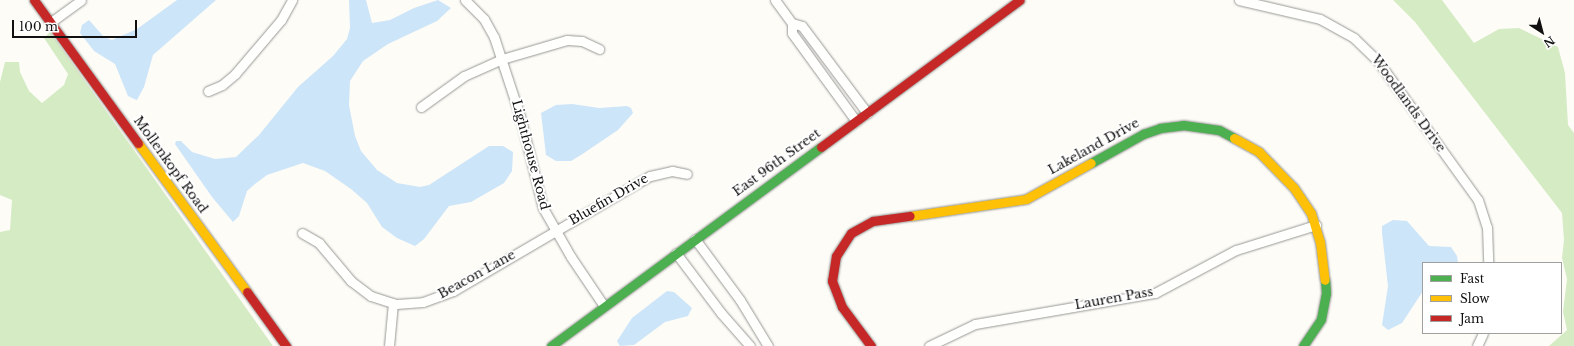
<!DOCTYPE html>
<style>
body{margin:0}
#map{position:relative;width:1574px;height:346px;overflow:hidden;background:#fdfcf7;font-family:"Libre Baskerville",serif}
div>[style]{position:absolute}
.forest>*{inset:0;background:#d5ebc4}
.water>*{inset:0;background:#cde5f8}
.roads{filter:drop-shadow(0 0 1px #979795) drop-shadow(0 0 1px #979795)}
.street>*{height:9px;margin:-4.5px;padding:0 4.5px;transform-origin:4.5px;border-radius:4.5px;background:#fffffe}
.fast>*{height:9px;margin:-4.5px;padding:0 4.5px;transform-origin:4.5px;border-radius:4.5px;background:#4caf50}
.slow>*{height:9px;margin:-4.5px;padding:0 4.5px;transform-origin:4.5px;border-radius:4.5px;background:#ffc107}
.jam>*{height:9px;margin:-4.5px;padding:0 4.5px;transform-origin:4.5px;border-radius:4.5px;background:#c62828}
span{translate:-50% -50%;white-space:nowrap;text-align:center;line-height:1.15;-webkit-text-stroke:4px #fff;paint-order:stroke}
.street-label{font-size:13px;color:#111}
.legend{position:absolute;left:1422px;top:262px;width:140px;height:72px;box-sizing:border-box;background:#fff;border:1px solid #a0a0a0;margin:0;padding:5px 7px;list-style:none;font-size:12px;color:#111}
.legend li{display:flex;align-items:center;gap:8px;height:20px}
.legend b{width:20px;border:1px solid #a0a0a0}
.north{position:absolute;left:1522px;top:12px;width:40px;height:40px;-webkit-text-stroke:3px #fff;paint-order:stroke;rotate:144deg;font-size:11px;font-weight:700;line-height:16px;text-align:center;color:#111}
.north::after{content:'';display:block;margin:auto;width:14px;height:18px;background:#111;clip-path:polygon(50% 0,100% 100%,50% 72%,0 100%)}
.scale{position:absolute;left:12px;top:20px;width:125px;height:18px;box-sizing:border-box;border:2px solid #111;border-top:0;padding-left:5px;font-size:12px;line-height:14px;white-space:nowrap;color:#111;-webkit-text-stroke:3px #fff;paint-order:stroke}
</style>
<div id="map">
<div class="forest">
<div style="clip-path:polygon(1393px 0,1442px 0,1474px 43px,1499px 29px,1519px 28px,1558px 47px,1565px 73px,1568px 125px,1574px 133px,1574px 346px,1549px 346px,1567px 330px,1563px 312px,1567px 279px,1562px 258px,1564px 240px,1562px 213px,1415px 22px)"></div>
<div style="clip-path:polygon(50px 32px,273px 346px,0 346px,0 232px,10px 230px,12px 200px,0 195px,0 82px,5px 62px,19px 62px,20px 72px,29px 91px,42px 103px,64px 85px,68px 74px,44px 38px)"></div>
</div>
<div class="water">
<div style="clip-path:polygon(177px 0,216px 0,153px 55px,144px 87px,137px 100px,134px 99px,128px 96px,115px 64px,94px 51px,80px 33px,82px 25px,89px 20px,104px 37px,112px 40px,137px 29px)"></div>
<div style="clip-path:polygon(349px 0,366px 0,372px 23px,390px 20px,414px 8px,438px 0,451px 8px,437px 21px,388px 44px,363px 61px,350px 81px,349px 105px,355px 136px,361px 151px,377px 170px,397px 183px,420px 187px,429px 185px,489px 146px,503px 146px,513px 152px,512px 171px,504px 183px,471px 202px,449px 206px,424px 239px,415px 246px,397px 238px,382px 227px,367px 203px,351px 189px,325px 171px,303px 163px,267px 175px,255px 184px,247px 191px,239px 216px,233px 222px,212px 197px,175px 144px,176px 141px,181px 141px,192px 152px,215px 159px,236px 157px,259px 135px,298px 87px,333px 56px,347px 39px,350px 28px)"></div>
<div style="clip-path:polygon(572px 104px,599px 108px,627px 106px,631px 108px,633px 113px,618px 130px,581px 155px,571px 161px,556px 161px,546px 155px,541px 113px,556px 105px)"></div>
<div style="clip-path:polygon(1393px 220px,1407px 221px,1429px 246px,1451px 247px,1457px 256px,1458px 263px,1423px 263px,1423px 291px,1402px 323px,1388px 330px,1382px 325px,1388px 286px,1382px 233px,1382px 226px)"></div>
<div style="clip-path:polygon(667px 291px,674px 292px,692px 308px,688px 316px,665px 322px,634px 345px,620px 346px,617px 341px,632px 318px)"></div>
</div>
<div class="roads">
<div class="street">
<div style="left:465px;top:0;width:27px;rotate:45deg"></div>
<div style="left:484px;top:19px;width:21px;rotate:61deg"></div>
<div style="left:494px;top:37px;width:83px;rotate:71.8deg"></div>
<div style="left:520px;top:116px;width:95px;rotate:76deg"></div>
<div style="left:543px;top:208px;width:56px;rotate:60.3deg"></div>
<div style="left:571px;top:257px;width:59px;rotate:56deg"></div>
<div style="left:775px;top:0;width:29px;rotate:54deg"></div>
<div style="left:792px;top:23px;width:10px;rotate:17deg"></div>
<div style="left:802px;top:26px;width:109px;rotate:53.2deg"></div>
<div style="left:1239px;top:0;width:83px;rotate:13.2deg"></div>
<div style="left:1320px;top:19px;width:39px;rotate:29deg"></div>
<div style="left:1354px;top:38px;width:32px;rotate:44deg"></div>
<div style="left:1377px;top:60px;width:173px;rotate:54.2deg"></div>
<div style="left:1478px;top:200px;width:28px;rotate:72deg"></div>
<div style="left:1487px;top:227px;width:36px;rotate:88deg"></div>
<div style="left:51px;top:22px;width:37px;rotate:-36deg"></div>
<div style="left:792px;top:23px;width:10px;rotate:90deg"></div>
<div style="left:792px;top:33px;width:109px;rotate:54deg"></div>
<div style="left:208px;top:91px;width:15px;rotate:-23deg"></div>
<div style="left:222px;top:85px;width:17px;rotate:-40deg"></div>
<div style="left:235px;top:74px;width:71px;rotate:-49.6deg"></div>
<div style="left:281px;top:20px;width:23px;rotate:-61deg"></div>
<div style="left:421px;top:107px;width:53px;rotate:-35.8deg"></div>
<div style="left:464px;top:76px;width:42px;rotate:-24.1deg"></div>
<div style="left:502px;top:59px;width:68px;rotate:-16.3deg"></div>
<div style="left:567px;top:40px;width:15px;rotate:4deg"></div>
<div style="left:582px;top:41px;width:19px;rotate:25deg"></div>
<div style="left:302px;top:233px;width:20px;rotate:30deg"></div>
<div style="left:319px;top:243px;width:50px;rotate:49.9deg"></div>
<div style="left:351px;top:281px;width:25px;rotate:37deg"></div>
<div style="left:371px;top:296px;width:26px;rotate:18deg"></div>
<div style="left:396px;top:304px;width:27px;rotate:-4deg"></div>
<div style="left:423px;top:302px;width:32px;rotate:-20deg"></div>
<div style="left:453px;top:291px;width:228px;rotate:-30.3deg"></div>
<div style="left:650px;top:176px;width:23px;rotate:-13deg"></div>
<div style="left:672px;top:171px;width:15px;rotate:11deg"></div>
<div style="left:695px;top:239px;width:76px;rotate:53.6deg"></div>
<div style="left:740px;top:300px;width:54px;rotate:58.7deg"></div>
<div style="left:676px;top:253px;width:75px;rotate:53.1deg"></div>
<div style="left:721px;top:313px;width:44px;rotate:48.7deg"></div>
<div style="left:389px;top:346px;width:43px;rotate:-84.7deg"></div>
<div style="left:929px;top:346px;width:51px;rotate:-25.6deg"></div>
<div style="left:975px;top:324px;width:183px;rotate:-9.8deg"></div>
<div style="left:1155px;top:293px;width:92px;rotate:-28deg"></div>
<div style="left:1236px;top:250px;width:84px;rotate:-17.4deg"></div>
<div style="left:1477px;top:346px;width:14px;rotate:-65deg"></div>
</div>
<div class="fast">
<div style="left:1091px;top:163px;width:60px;rotate:-29.1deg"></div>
<div style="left:1143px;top:134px;width:18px;rotate:-19deg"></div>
<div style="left:1160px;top:128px;width:23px;rotate:-7deg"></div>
<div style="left:1183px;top:125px;width:36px;rotate:8deg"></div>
<div style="left:1219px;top:130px;width:17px;rotate:28deg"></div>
<div style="left:551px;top:346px;width:335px;rotate:-36.4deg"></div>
<div style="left:1303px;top:346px;width:32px;rotate:-56deg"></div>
<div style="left:1321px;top:319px;width:26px;rotate:-79deg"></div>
<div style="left:1326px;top:293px;width:13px;rotate:-94deg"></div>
</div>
<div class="slow">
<div style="left:1234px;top:138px;width:29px;rotate:29deg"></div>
<div style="left:1259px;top:152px;width:50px;rotate:45.8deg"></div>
<div style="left:1294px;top:188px;width:30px;rotate:56deg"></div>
<div style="left:1311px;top:213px;width:30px;rotate:73deg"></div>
<div style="left:1320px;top:242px;width:38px;rotate:83deg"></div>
<div style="left:138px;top:143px;width:185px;rotate:53.8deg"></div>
<div style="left:910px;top:216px;width:117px;rotate:-8.3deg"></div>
<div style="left:1026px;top:199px;width:74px;rotate:-29deg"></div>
</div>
<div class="jam">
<div style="left:34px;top:0;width:177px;rotate:54deg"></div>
<div style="left:821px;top:147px;width:247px;rotate:-36.5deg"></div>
<div style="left:247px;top:292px;width:67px;rotate:54.2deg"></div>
<div style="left:871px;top:346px;width:49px;rotate:-126.6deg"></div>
<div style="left:842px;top:307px;width:28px;rotate:-111deg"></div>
<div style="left:832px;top:281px;width:25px;rotate:-81deg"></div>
<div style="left:836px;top:256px;width:27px;rotate:-57deg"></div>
<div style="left:851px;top:233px;width:25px;rotate:-29deg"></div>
<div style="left:873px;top:221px;width:37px;rotate:-8deg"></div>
</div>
</div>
<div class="street-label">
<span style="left:1408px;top:104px;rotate:54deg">Woodlands Drive</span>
<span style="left:1094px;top:147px;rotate:-29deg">Lakeland Drive</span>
<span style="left:530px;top:155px;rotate:75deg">Lighthouse Road</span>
<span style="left:777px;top:163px;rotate:-36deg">East 96th Street</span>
<span style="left:170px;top:165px;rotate:54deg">Mollenkopf Road</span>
<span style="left:609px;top:200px;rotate:-30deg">Bluefin Drive</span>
<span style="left:477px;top:275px;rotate:-29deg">Beacon Lane</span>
<span style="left:1114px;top:299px;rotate:-10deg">Lauren Pass</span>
</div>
<ul class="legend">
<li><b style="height:5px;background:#4caf50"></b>Fast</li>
<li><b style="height:5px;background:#ffc107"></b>Slow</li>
<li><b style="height:5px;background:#c62828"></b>Jam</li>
</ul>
<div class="north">N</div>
<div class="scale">100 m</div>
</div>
